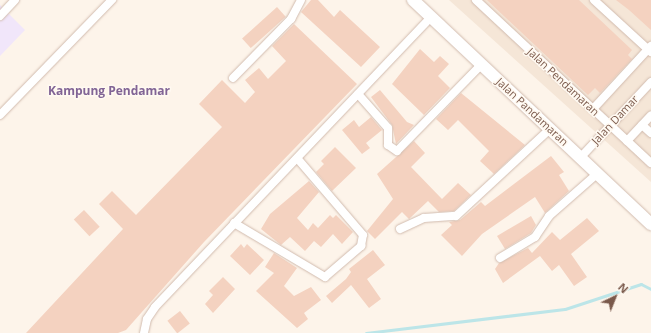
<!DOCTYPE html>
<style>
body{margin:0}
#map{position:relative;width:651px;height:333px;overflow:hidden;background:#fdf4ea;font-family:"Open Sans",sans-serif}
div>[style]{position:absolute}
.residential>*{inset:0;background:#f5e6d7}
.education>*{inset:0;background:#f1e6fa}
.stream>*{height:3px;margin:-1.5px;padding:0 1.5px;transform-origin:1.5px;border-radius:1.5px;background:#bce5e8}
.building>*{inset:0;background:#f4d2c0;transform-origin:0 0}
.roads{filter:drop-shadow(0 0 1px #d1bbae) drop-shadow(0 0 1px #d1bbae)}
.minor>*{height:8px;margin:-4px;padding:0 4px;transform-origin:4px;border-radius:4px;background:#fff}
.secondary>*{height:12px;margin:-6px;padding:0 6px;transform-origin:6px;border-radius:6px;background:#fff}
span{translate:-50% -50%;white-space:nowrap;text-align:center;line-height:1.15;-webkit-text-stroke:3px #fff9f1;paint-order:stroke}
.street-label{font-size:11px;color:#7a594b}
.neighbourhood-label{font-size:12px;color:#816495;font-weight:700}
.north{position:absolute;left:595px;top:277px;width:40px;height:40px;-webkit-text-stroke:3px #fff9f1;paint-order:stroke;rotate:43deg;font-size:11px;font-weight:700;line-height:16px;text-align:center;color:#7a594b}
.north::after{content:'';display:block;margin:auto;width:14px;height:18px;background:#7a594b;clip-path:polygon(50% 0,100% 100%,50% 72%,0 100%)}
</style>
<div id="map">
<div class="residential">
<div style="clip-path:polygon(449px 0,651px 0,651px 182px)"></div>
</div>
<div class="education">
<div style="clip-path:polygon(0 5px,25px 30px,0 56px)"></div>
</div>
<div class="stream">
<div style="left:366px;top:333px;width:200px;rotate:-6.9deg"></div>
<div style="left:565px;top:309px;width:80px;rotate:-18.2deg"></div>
<div style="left:641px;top:284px;width:11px;rotate:27deg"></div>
</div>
<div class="building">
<div style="clip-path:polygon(311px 0,318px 0,334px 17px,340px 10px,380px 47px,361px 67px,301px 12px)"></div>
<div style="clip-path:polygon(487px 0,579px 0,632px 50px,628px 55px,632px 59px,600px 93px,595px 88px,588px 95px)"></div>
<div style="clip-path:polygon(616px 0,651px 0,651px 30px,629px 10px)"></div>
<div style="left:277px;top:7px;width:13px;height:47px;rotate:48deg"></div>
<div style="clip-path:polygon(294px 24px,357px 84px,204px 242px,126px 330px,118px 333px,26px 333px,123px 229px,99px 204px,112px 191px,136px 215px,222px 127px,199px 104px,222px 80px,245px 103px,255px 92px,245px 80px,259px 68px,268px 79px,286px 61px,272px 46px)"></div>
<div style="clip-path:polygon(420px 49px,434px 62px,440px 56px,449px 64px,438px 76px,450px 88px,424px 115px,392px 84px)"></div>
<div style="clip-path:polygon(380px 90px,407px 122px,414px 125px,396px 144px,392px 125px,371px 97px)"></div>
<div style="clip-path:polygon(461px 93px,525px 145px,494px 174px,480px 161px,489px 151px,458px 120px,448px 130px,436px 119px)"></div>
<div style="clip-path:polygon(371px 117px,382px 130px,366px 143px,370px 148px,362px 154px,342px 130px,354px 120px,359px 127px)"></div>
<div style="clip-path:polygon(414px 141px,425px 153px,411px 167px,442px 199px,458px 183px,471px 195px,454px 211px,439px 212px,428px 201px,409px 219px,402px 212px,375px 239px,367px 231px,393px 199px,377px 174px)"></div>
<div style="clip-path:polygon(335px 147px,356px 168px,332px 191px,316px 172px,324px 164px,321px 161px)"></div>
<div style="clip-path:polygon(551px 156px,564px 172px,559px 175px,569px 191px,545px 213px,535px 197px,482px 234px,462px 256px,441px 235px,452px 225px,449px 222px,460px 220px,481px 202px,485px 206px)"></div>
<div style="clip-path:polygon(309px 181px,319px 192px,297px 218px,308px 230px,313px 223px,318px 228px,330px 215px,333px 218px,336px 215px,353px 232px,342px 244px,333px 234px,321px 247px,314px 241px,305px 251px,290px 237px,281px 245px,261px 229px,270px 214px)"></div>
<div style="left:84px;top:210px;width:23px;height:14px;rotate:47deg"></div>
<div style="clip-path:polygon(531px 216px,536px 225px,531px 233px,505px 249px,497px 236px)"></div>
<div style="clip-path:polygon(587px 218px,599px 231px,571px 254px,587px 277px,574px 286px,559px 265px,552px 271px,540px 256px,503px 283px,495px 269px,499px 263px,528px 248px,532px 253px,552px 232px,560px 240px)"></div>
<div style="clip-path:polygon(241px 244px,244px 248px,247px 244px,264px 260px,250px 275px,230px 256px)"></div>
<div style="clip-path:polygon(373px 250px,385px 265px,367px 279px,381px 299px,369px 308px,351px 285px,332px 303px,326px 296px,346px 279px,351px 272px,349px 269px)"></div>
<div style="clip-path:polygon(274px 253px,297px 268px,284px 286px,294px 296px,311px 287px,321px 300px,304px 313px,308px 319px,297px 328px,256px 291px,274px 273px,265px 267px)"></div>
<div style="clip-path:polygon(223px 277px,235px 289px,213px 313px,205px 304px,213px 295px,209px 291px)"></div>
<div style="left:180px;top:311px;width:16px;height:16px;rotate:52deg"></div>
</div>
<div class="roads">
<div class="minor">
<div style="left:476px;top:0;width:239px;rotate:43deg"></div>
<div style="left:594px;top:0;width:77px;rotate:42.4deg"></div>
<div style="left:0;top:16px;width:22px;rotate:-47deg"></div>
<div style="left:233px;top:78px;width:83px;rotate:-45.5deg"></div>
<div style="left:291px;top:19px;width:21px;rotate:-62deg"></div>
<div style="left:358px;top:94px;width:45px;rotate:48.6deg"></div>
<div style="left:388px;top:128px;width:17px;rotate:90deg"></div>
<div style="left:388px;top:145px;width:11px;rotate:34deg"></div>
<div style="left:397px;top:151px;width:120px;rotate:-45.7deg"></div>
<div style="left:593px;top:109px;width:86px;rotate:-47.4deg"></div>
<div style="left:0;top:115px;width:161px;rotate:-45.8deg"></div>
<div style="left:642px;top:125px;width:12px;rotate:42deg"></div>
<div style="left:627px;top:141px;width:35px;rotate:-47deg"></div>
<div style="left:580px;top:158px;width:104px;rotate:-46.9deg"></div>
<div style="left:234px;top:223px;width:106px;rotate:30.7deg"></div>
<div style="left:325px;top:277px;width:48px;rotate:-40.7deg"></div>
<div style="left:361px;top:246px;width:11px;rotate:-80deg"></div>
<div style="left:363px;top:235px;width:101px;rotate:-130.6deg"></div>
<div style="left:400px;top:229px;width:26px;rotate:-25deg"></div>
<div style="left:424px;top:218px;width:32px;rotate:-4deg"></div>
<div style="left:456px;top:216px;width:128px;rotate:-42.8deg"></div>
<div style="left:500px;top:258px;width:41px;rotate:-31deg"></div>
<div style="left:535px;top:237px;width:25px;rotate:-56deg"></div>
<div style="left:549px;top:216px;width:64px;rotate:-41.2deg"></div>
<div style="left:144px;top:333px;width:14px;rotate:-78deg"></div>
<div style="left:147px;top:319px;width:14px;rotate:-56deg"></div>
<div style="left:155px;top:307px;width:400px;rotate:-46.4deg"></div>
</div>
<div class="secondary">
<div style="left:413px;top:0;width:327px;rotate:43.3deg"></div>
</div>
</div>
<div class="street-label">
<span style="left:563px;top:82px;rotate:43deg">Jalan Pendamaran</span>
<span style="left:532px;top:112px;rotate:43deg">Jalan Pandamaran</span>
<span style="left:615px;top:120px;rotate:-47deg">Jalan Damar</span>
</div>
<div class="neighbourhood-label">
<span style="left:109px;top:91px">Kampung Pendamar</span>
</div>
<div class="north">N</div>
</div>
